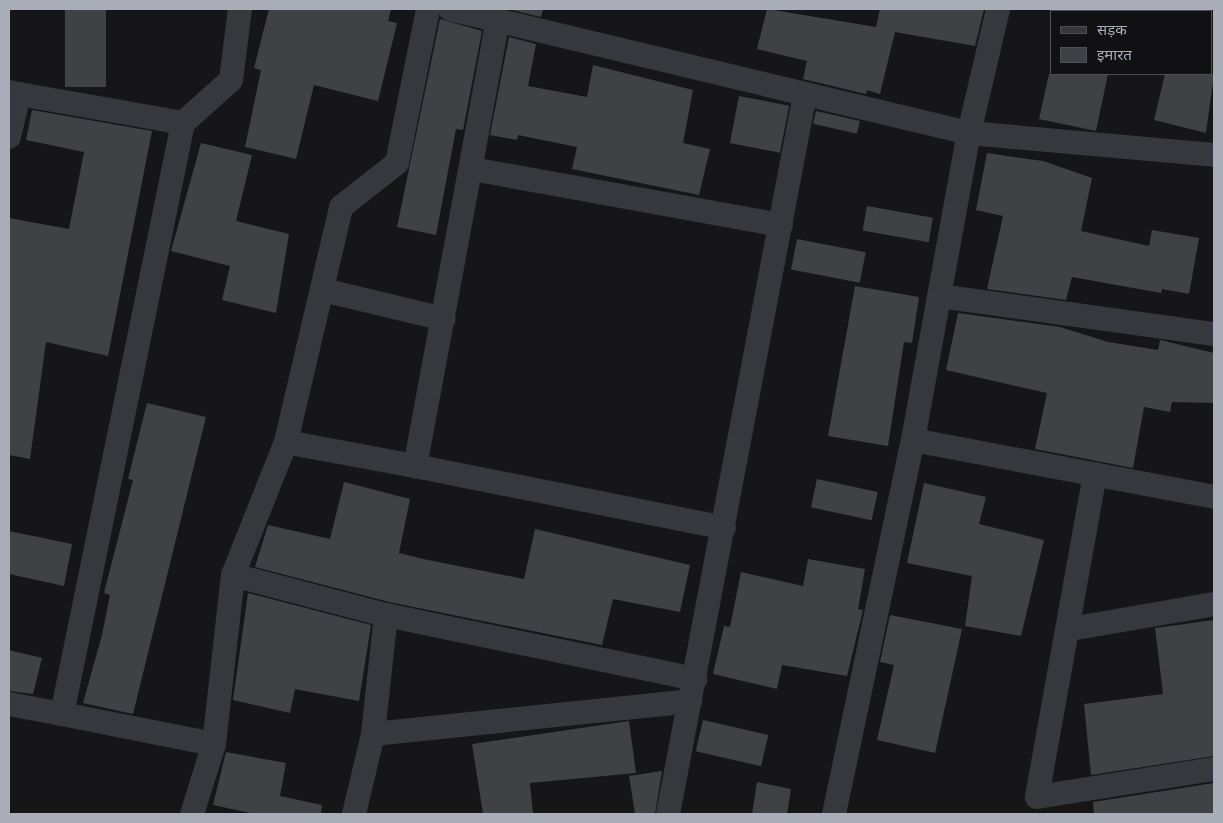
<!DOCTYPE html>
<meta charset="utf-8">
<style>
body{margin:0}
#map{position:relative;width:1223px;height:823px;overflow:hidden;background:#161618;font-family:Manrope,"Noto Sans Devanagari",sans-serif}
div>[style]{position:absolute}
.building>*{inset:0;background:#404145;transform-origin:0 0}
.minor>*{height:24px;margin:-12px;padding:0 12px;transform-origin:12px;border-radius:12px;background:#37383d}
span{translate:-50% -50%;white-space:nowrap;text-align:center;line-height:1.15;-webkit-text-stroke:4px #111113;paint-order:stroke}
.frame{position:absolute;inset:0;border:10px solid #a8adb8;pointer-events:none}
.legend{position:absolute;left:1050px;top:10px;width:162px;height:65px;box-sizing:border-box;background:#111113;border:1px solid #4d4f55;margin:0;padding:6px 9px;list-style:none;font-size:15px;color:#a8adb8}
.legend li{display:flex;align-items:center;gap:10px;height:25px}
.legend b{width:25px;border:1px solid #4d4f55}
</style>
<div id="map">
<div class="building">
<div style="left:65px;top:9px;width:41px;height:78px"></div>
<div style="clip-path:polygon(269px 9px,391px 9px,388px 21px,397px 23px,378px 101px,314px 85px,296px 159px,245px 147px,261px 70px,254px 68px)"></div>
<div style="clip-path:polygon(508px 9px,543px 9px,541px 17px)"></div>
<div style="clip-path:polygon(767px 9px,876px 27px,880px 9px,984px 9px,975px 46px,895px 32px,880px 94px,867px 90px,866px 94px,803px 79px,807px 61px,757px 49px)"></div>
<div style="clip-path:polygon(440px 19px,482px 31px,463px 130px,456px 129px,436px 235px,397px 227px)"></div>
<div style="clip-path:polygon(509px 37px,536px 44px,528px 86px,587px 97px,593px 65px,693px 90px,683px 143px,710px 149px,699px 195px,572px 169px,577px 147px,518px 135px,517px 140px,490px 135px)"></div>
<div style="clip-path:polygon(1049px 74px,1108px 74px,1096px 131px,1039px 119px)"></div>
<div style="clip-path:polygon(1165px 74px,1214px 74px,1206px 133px,1154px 120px)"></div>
<div style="left:739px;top:96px;width:51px;height:48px;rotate:11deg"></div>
<div style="clip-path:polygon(32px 110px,152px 131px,108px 356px,46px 342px,30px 459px,9px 455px,9px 218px,69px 229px,84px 152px,26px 140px)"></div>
<div style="left:816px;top:111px;width:45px;height:13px;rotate:13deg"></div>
<div style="clip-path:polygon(201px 143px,252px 155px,236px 221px,289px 234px,276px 313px,222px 300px,230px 266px,171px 251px)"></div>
<div style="clip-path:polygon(987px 153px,1043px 161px,1092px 178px,1081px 231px,1149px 246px,1152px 230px,1199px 238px,1189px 294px,1162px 289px,1161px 293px,1072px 277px,1066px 300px,987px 289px,1003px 216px,976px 210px)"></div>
<div style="left:867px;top:206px;width:67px;height:25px;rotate:10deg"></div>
<div style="left:797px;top:239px;width:70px;height:31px;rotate:11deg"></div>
<div style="clip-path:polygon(855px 286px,919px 297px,912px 343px,904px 342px,888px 446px,828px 436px)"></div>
<div style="clip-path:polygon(958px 313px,1060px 327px,1108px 342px,1158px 350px,1160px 340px,1214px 353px,1214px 403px,1172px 402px,1170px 412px,1144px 407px,1133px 468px,1035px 449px,1047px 393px,946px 370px)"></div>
<div style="clip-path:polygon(147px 403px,206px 417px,133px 714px,83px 703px,102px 635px,110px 595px,104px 593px,133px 480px,128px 479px)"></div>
<div style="left:817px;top:479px;width:62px;height:29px;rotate:12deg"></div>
<div style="clip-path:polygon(344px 482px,410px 499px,399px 553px,423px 559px,524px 579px,535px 529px,690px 565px,680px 612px,613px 599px,602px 645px,389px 602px,255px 567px,268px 525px,330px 539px)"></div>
<div style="clip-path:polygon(924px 483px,986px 497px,979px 524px,1044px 540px,1021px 636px,965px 626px,972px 576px,907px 563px)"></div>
<div style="clip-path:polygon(9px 531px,72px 544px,64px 586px,9px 574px)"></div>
<div style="clip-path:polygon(808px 559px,865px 569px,858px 609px,863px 610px,847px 676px,782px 665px,777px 689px,713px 674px,724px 626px,730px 627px,741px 572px,803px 586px)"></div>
<div style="clip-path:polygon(248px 593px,371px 625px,359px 701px,295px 689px,290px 713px,233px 700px)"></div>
<div style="clip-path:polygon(890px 615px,962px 629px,935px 753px,877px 740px,894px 665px,880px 662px)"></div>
<div style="clip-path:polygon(1214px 620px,1214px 756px,1091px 775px,1084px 704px,1163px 694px,1155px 628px)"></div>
<div style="clip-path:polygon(9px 650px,42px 658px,33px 694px,9px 691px)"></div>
<div style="left:703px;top:720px;width:67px;height:32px;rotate:13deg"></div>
<div style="clip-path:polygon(629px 721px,636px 773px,530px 783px,533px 814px,483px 814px,472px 744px)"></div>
<div style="clip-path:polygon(226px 752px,286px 763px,280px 796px,322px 805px,321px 814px,255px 814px,213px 805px)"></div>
<div style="clip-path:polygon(662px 771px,655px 814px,635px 814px,629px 776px)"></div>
<div style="clip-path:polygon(757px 782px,791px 789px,787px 814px,752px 814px)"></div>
<div style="clip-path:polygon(1214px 783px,1214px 814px,1094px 814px,1093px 802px)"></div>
</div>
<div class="minor">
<div style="left:450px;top:9px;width:534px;rotate:13.44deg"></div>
<div style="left:969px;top:133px;width:127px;rotate:-76.8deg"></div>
<div style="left:498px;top:19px;width:455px;rotate:100.5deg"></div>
<div style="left:415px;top:466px;width:315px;rotate:11.3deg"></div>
<div style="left:9px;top:92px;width:10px;rotate:11deg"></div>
<div style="left:19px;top:94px;width:44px;rotate:103.1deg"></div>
<div style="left:19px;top:94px;width:167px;rotate:10deg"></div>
<div style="left:183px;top:123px;width:603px;rotate:101.57deg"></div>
<div style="left:62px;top:714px;width:155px;rotate:11.2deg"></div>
<div style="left:214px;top:744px;width:73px;rotate:107.4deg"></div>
<div style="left:183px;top:123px;width:64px;rotate:-41.9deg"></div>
<div style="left:231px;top:80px;width:72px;rotate:-82.8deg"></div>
<div style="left:472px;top:169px;width:314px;rotate:10.3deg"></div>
<div style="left:323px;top:290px;width:124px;rotate:13.5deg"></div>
<div style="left:939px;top:296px;width:278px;rotate:7.9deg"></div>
<div style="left:913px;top:440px;width:306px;rotate:10.7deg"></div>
<div style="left:415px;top:466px;width:131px;rotate:-169.5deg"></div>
<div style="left:286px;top:442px;width:241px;rotate:-76.8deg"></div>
<div style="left:341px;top:207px;width:71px;rotate:-38.2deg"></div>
<div style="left:397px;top:163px;width:157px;rotate:-78.6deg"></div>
<div style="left:1095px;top:474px;width:328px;rotate:100.2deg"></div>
<div style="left:1037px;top:797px;width:179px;rotate:-9deg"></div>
<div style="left:233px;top:575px;width:158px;rotate:14.7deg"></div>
<div style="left:386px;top:615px;width:316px;rotate:11.7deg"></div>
<div style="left:1070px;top:629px;width:146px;rotate:-9.8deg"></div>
<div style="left:9px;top:704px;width:54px;rotate:10.7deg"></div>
<div style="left:373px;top:734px;width:120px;rotate:-83.8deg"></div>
<div style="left:214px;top:744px;width:170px;rotate:-83.6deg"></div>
<div style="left:233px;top:575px;width:143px;rotate:-68.3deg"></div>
<div style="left:354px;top:814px;width:82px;rotate:-76.6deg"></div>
<div style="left:373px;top:734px;width:319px;rotate:-5.9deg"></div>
<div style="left:668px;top:814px;width:733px;rotate:-79.23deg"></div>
<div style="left:834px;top:814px;width:382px;rotate:-78.1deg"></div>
<div style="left:913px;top:440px;width:312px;rotate:-79.7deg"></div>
<div style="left:969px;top:133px;width:246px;rotate:5.1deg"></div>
</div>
<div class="frame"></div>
<ul class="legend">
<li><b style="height:6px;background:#37383d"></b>सड़क</li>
<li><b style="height:14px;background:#404145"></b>इमारत</li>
</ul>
</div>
